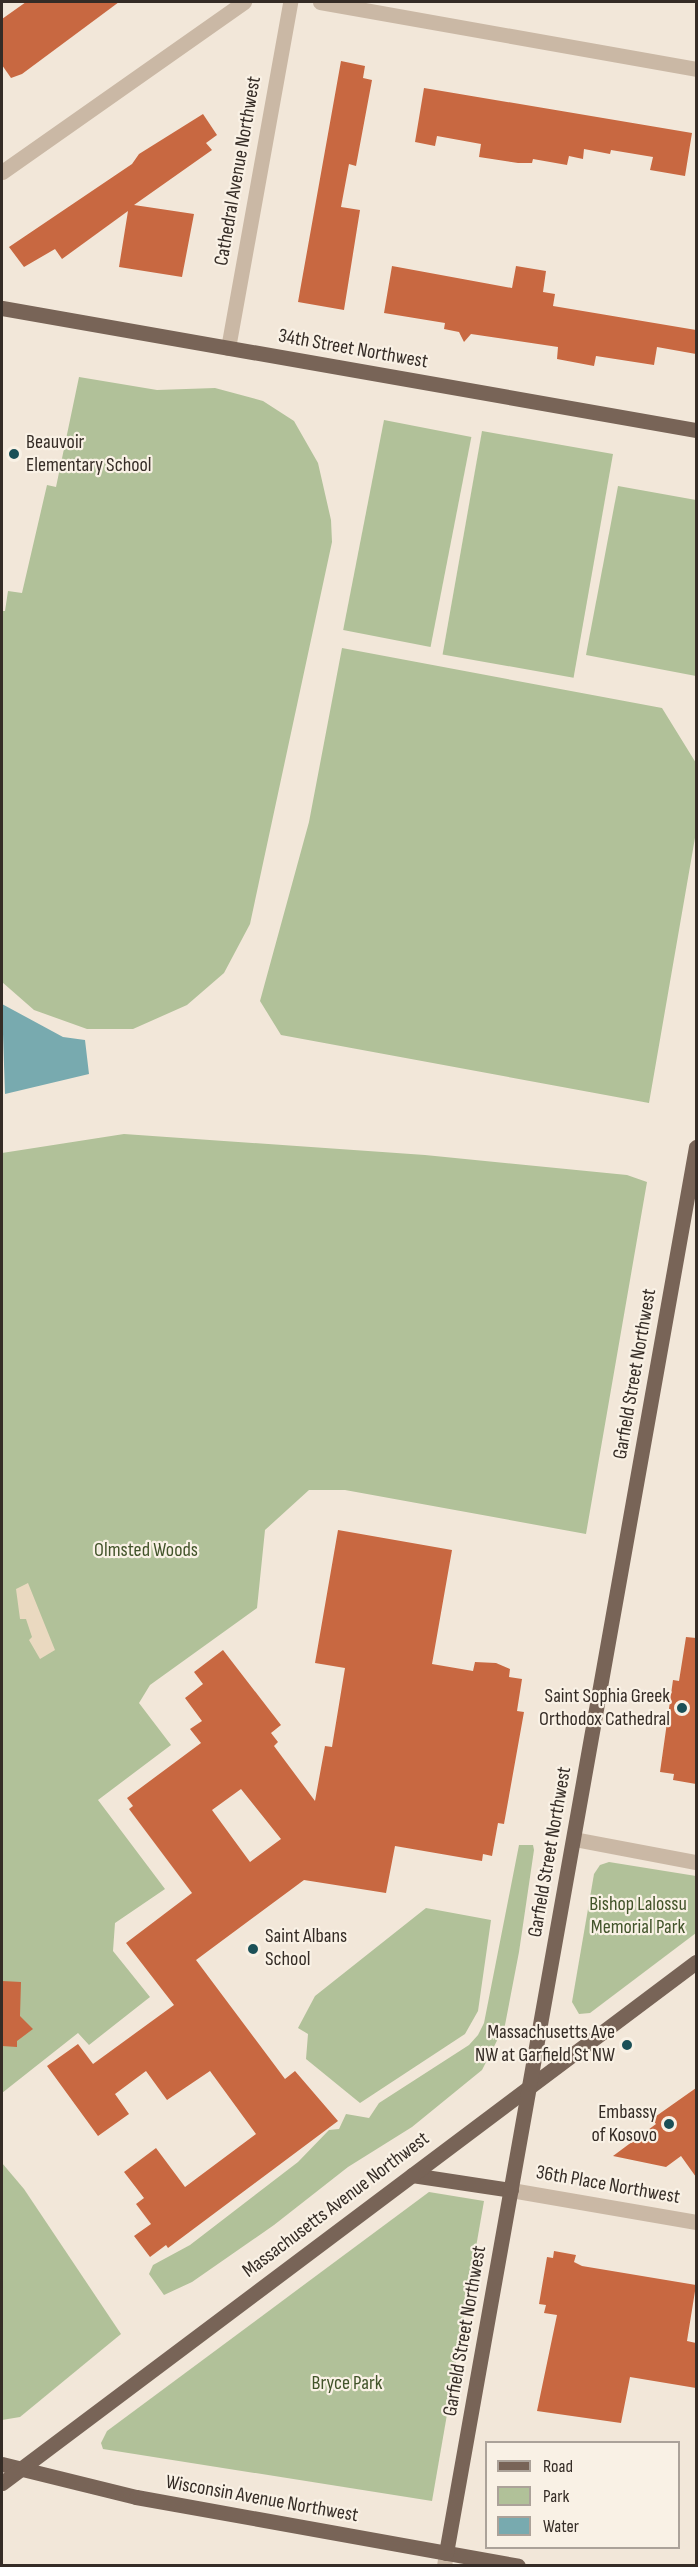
<!DOCTYPE html>
<style>
body{margin:0}
#map{position:relative;width:698px;height:2567px;overflow:hidden;background:#f2e7d9;font-family:"Sofia Sans Condensed",sans-serif}
div>[style]{position:absolute}
.green>*{inset:0;background:#b1c199;transform-origin:0 0}
.plaza>*{inset:0;background:#ead9c0}
.water>*{inset:0;background:#78aaaf}
.building>*{inset:0;background:#c86841}
.minor>*{height:15px;margin:-7.5px;padding:0 7.5px;transform-origin:7.5px;border-radius:7.5px;background:#cab8a5}
.major>*{height:15px;margin:-7.5px;padding:0 7.5px;transform-origin:7.5px;border-radius:7.5px;background:#786457}
.dots>*{width:16px;height:16px;translate:-50% -50%;box-sizing:border-box;border:3px solid #f9f1e5;border-radius:50%}
span{translate:-50% -50%;white-space:nowrap;text-align:center;line-height:1.15;-webkit-text-stroke:4.5px #f9f1e5;paint-order:stroke}
.street-label{font-size:20px;color:#352c26}
.poi-label{font-size:20px;color:#352c26}
.left{translate:0 -50%;text-align:left}
.right{translate:-100% -50%;text-align:right}
.park-label{font-size:20px;color:#42542a}
.frame{position:absolute;inset:0;border:3px solid #352c26;pointer-events:none}
.legend{position:absolute;left:485px;top:2441px;width:195px;height:108px;box-sizing:border-box;background:#f9f1e5;border:2px solid #aba299;margin:0;padding:8px 10px;list-style:none;font-size:18px;color:#352c26}
.legend li{display:flex;align-items:center;gap:12px;height:30px}
.legend b{width:30px;border:2px solid #aba299}
</style>
<div id="map">
<div class="green">
<div style="clip-path:polygon(79px 377px,157px 390px,215px 388px,263px 401px,294px 421px,318px 463px,331px 520px,332px 542px,250px 924px,224px 973px,187px 1005px,133px 1029px,87px 1029px,34px 1010px,2px 982px,2px 611px,5px 611px,8px 591px,22px 593px,47px 485px,56px 487px)"></div>
<div style="left:384px;top:420px;width:89px;height:214px;rotate:11deg"></div>
<div style="left:482px;top:431px;width:133px;height:227px;rotate:10deg"></div>
<div style="clip-path:polygon(618px 486px,696px 500px,696px 676px,586px 655px)"></div>
<div style="clip-path:polygon(342px 648px,662px 708px,696px 763px,696px 832px,649px 1103px,281px 1035px,260px 1001px,309px 822px)"></div>
<div style="clip-path:polygon(124px 1134px,425px 1155px,627px 1175px,647px 1182px,586px 1534px,345px 1490px,309px 1490px,265px 1530px,257px 1608px,150px 1685px,139px 1703px,171px 1745px,98px 1800px,165px 1889px,115px 1923px,113px 1951px,150px 1997px,89px 2045px,78px 2033px,2px 2093px,2px 1153px)"></div>
<div style="clip-path:polygon(519px 1845px,533px 1845px,534px 1850px,519px 1952px,505px 2025px,482px 2070px,412px 2127px,348px 2167px,274px 2225px,192px 2282px,164px 2295px,149px 2274px,153px 2265px,190px 2245px,298px 2162px,329px 2130px,339px 2129px,346px 2114px,369px 2118px,379px 2103px,469px 2045px,478px 2035px,484px 2023px)"></div>
<div style="clip-path:polygon(609px 1862px,696px 1876px,696px 1933px,590px 2013px,579px 2014px,572px 2002px,594px 1874px,600px 1865px)"></div>
<div style="clip-path:polygon(426px 1908px,491px 1920px,478px 2011px,465px 2034px,360px 2103px,306px 2059px,308px 2034px,298px 2028px,315px 1996px)"></div>
<div style="clip-path:polygon(2px 2163px,24px 2189px,121px 2334px,20px 2417px,2px 2420px)"></div>
<div style="clip-path:polygon(429px 2192px,484px 2201px,432px 2501px,103px 2449px,101px 2443px,107px 2431px)"></div>
</div>
<div class="plaza">
<div style="clip-path:polygon(28px 1583px,55px 1650px,40px 1659px,29px 1640px,32px 1637px,26px 1619px,20px 1619px,16px 1589px)"></div>
</div>
<div class="water">
<div style="clip-path:polygon(2px 1004px,63px 1037px,85px 1040px,89px 1074px,5px 1094px)"></div>
</div>
<div class="building">
<div style="clip-path:polygon(26px 2px,119px 2px,22px 74px,11px 78px,2px 65px,2px 19px)"></div>
<div style="clip-path:polygon(341px 61px,365px 66px,363px 78px,372px 80px,356px 166px,349px 164px,341px 207px,360px 210px,344px 310px,298px 302px)"></div>
<div style="clip-path:polygon(424px 88px,692px 133px,685px 176px,650px 170px,653px 157px,611px 150px,610px 154px,584px 149px,583px 159px,569px 156px,567px 165px,533px 159px,532px 163px,518px 163px,479px 157px,481px 144px,437px 136px,435px 146px,415px 142px)"></div>
<div style="clip-path:polygon(203px 114px,217px 135px,206px 143px,212px 150px,134px 205px,194px 214px,182px 277px,119px 267px,128px 211px,62px 259px,55px 249px,24px 267px,9px 247px,132px 164px,139px 154px)"></div>
<div style="clip-path:polygon(392px 266px,512px 288px,516px 266px,546px 271px,543px 292px,555px 294px,553px 306px,696px 330px,696px 354px,657px 347px,654px 365px,596px 356px,594px 366px,557px 359px,558px 347px,471px 334px,464px 342px,459px 332px,444px 329px,445px 323px,384px 313px)"></div>
<div style="clip-path:polygon(evenodd,338px 1530px,452px 1550px,432px 1664px,473px 1671px,475px 1662px,496px 1663px,510px 1669px,509px 1677px,522px 1679px,517px 1711px,524px 1712px,504px 1824px,498px 1823px,492px 1856px,483px 1854px,482px 1861px,395px 1846px,386px 1893px,304px 1880px,196px 1960px,285px 2079px,295px 2071px,338px 2121px,168px 2248px,166px 2245px,150px 2257px,134px 2236px,151px 2224px,136px 2204px,144px 2198px,124px 2172px,156px 2148px,185px 2187px,256px 2134px,210px 2071px,167px 2100px,146px 2071px,115px 2094px,129px 2114px,98px 2136px,47px 2066px,78px 2044px,93px 2064px,174px 2005px,126px 1943px,192px 1893px,129px 1809px,133px 1806px,127px 1798px,201px 1743px,190px 1729px,202px 1721px,185px 1698px,203px 1684px,194px 1672px,223px 1650px,281px 1725px,271px 1733px,278px 1742px,274px 1746px,315px 1801px,325px 1746px,332px 1747px,345px 1668px,315px 1663px,338px 1530px,241px 1789px,281px 1839px,250px 1862px,212px 1810px,241px 1789px)"></div>
<div style="clip-path:polygon(686px 1637px,696px 1638px,696px 1784px,673px 1780px,674px 1774px,660px 1772px,673px 1680px,679px 1681px)"></div>
<div style="clip-path:polygon(2px 1981px,21px 1982px,20px 2016px,33px 2029px,17px 2041px,17px 2047px,2px 2046px)"></div>
<div style="clip-path:polygon(696px 2088px,696px 2177px,681px 2156px,666px 2167px,613px 2156px,656px 2124px,652px 2119px)"></div>
<div style="clip-path:polygon(554px 2251px,576px 2255px,574px 2262px,582px 2266px,696px 2285px,687px 2341px,696px 2343px,696px 2388px,630px 2377px,621px 2423px,537px 2411px,557px 2315px,544px 2313px,546px 2305px,539px 2304px,547px 2257px,553px 2258px)"></div>
</div>
<div class="minor">
<div style="left:320px;top:2px;width:382px;rotate:10.1deg"></div>
<div style="left:2px;top:172px;width:296px;rotate:-35.1deg"></div>
<div style="left:228px;top:348px;width:352px;rotate:-79.8deg"></div>
<div style="left:574px;top:1839px;width:124px;rotate:10.7deg"></div>
<div style="left:511px;top:2190px;width:188px;rotate:9.8deg"></div>
<div style="left:444px;top:2566px;width:13px;rotate:-81deg"></div>
</div>
<div class="major">
<div style="left:2px;top:308px;width:705px;rotate:9.97deg"></div>
<div style="left:412px;top:2175px;width:100px;rotate:8.6deg"></div>
<div style="left:2px;top:2464px;width:138px;rotate:13.8deg"></div>
<div style="left:136px;top:2497px;width:388px;rotate:10.2deg"></div>
<div style="left:2px;top:2483px;width:868px;rotate:-36.9deg"></div>
<div style="left:446px;top:2553px;width:1428px;rotate:-79.92deg"></div>
</div>
<div class="dots">
<div style="left:14px;top:454px;background:#1b5057"></div>
<div style="left:682px;top:1708px;background:#1b5057"></div>
<div style="left:253px;top:1949px;background:#1b5057"></div>
<div style="left:627px;top:2045px;background:#1b5057"></div>
<div style="left:669px;top:2124px;background:#1b5057"></div>
</div>
<div class="street-label">
<span style="left:238px;top:171px;rotate:-80deg">Cathedral Avenue Northwest</span>
<span style="left:353px;top:349px;rotate:10deg">34th Street Northwest</span>
<span style="left:635px;top:1374px;rotate:-80deg">Garfield Street Northwest</span>
<span style="left:550px;top:1852px;rotate:-80deg">Garfield Street Northwest</span>
<span style="left:608px;top:2185px;rotate:10deg">36th Place Northwest</span>
<span style="left:336px;top:2205px;rotate:-37deg">Massachusetts Avenue Northwest</span>
<span style="left:465px;top:2331px;rotate:-80deg">Garfield Street Northwest</span>
<span style="left:262px;top:2499px;rotate:10deg">Wisconsin Avenue Northwest</span>
</div>
<div class="poi-label">
<span class="left" style="left:26px;top:454px">Beauvoir<br>Elementary School</span>
<span class="right" style="left:670px;top:1708px">Saint Sophia Greek<br>Orthodox Cathedral</span>
<span class="left" style="left:265px;top:1948px">Saint Albans<br>School</span>
<span class="right" style="left:615px;top:2044px">Massachusetts Ave<br>NW at Garfield St NW</span>
<span class="right" style="left:657px;top:2124px">Embassy<br>of Kosovo</span>
</div>
<div class="park-label">
<span style="left:146px;top:1550px">Olmsted Woods</span>
<span style="left:638px;top:1916px">Bishop Lalossu<br>Memorial Park</span>
<span style="left:347px;top:2383px">Bryce Park</span>
</div>
<div class="frame"></div>
<ul class="legend">
<li><b style="height:8px;background:#786457"></b>Road</li>
<li><b style="height:16px;background:#b1c199"></b>Park</li>
<li><b style="height:16px;background:#78aaaf"></b>Water</li>
</ul>
</div>
